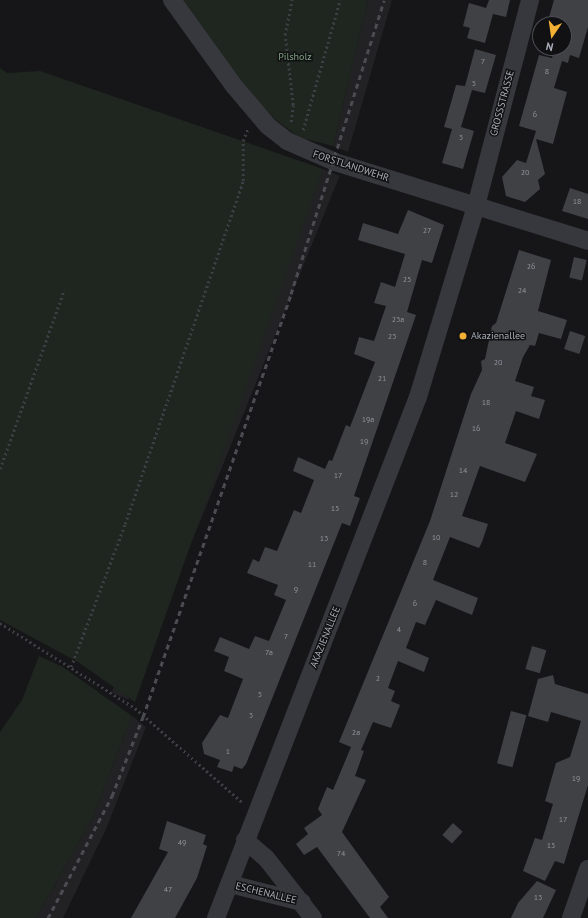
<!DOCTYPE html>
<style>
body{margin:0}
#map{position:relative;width:588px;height:918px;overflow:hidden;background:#161618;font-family:"PT Sans",sans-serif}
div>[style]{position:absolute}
.built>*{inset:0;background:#222225;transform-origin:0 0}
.green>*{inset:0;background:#1e261f}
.building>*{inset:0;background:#404145;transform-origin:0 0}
.path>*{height:2.5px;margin-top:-1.25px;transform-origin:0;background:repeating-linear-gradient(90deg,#3d3f44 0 2px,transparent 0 5px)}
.minor>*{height:18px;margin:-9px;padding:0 9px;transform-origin:9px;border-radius:9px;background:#37383d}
.rail>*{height:3px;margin-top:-1.5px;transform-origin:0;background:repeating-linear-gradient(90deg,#4a4c52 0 5px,transparent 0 9px)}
.dots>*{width:11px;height:11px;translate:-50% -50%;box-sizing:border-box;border:2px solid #111113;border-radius:50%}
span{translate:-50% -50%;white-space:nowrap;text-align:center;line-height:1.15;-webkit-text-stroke:3px #111113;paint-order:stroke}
.number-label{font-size:8px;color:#8e929b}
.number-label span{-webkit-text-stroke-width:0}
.park-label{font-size:10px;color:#7fa381}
.street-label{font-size:10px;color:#a8adb8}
.poi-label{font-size:10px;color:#a8adb8}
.left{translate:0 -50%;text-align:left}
.north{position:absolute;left:532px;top:16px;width:40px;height:40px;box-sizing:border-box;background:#111113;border:1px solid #4d4f55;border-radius:50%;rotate:193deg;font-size:11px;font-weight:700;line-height:16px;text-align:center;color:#a8adb8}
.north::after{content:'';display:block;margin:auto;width:14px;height:18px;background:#f2b134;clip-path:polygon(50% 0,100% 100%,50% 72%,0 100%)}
</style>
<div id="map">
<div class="built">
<div style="clip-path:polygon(368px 0,392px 0,348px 152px,333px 146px)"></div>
<div style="left:323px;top:169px;width:18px;height:565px;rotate:22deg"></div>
<div style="clip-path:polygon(132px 716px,146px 727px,106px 829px,63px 918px,36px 918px,92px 819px)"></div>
</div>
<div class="green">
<div style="clip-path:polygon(176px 0,368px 0,333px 146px,298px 137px,276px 120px,236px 80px)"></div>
<div style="clip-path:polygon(0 68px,7px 73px,40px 71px,323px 169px,135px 702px,78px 662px,0 620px)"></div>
<div style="clip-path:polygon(39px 656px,63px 667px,132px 716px,92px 819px,36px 918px,0 918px,0 732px,22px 700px)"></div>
</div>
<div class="building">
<div style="clip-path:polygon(489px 0,510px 0,506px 17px,493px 14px,485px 43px,467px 38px,470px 28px,463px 26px,469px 3px,486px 8px)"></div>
<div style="clip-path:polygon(554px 0,588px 0,588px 27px,579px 58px,570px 55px,568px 63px,562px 61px,554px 88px,567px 92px,553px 144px,536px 139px,545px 174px,538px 180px,540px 189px,525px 202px,506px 196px,502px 177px,517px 160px,526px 163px,536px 131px,519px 126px,539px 55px,552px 58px,554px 48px,564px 48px,564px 24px,547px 24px)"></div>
<div style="clip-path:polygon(475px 49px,496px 55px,485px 93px,472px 90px,461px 127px,474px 131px,463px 169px,442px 163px,452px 129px,444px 127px,456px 85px,465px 86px)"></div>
<div style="clip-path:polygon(570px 188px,588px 194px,588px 219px,562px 211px)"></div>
<div style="clip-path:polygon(408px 210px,444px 225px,432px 263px,422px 260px,407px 312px,416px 315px,354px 496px,360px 498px,350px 526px,342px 523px,246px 764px,242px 769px,234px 766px,232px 772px,217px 767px,220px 760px,204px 754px,202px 743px,220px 715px,228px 718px,243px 679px,224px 671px,229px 657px,214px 651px,220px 637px,249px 649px,255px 636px,269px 641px,286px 600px,274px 595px,278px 585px,247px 573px,253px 559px,259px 562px,265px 547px,277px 551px,294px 510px,301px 513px,314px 480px,293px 471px,298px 457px,325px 469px,329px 460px,332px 461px,346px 425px,350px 427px,375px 362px,354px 354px,359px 337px,374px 341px,386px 306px,374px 303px,381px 282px,395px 287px,405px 254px,358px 240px,363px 223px,398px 234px)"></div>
<div style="clip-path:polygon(519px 250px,551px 260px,538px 311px,567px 320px,561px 339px,539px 333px,535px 346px,530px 345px,523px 357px,515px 381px,534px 387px,531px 396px,545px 400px,539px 419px,516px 411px,505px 443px,537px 454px,525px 482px,480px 466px,462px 516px,488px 524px,482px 542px,479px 548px,450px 537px,433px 580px,478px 598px,472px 615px,436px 600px,425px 625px,416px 622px,406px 648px,429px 658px,424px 672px,398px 661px,388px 688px,395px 691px,391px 701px,400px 705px,391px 728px,373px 722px,361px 750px,364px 751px,355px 776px,366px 780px,342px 832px,389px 897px,380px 907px,388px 918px,370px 918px,317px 847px,304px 855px,296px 844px,308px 834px,304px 828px,322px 815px,318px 809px,327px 787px,333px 790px,351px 747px,339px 742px,430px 521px,471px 394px,482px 370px,481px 361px,485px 359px,492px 326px,496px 323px)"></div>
<div style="left:574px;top:257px;width:13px;height:21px;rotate:13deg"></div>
<div style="left:570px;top:331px;width:16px;height:19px;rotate:18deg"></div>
<div style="left:532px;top:646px;width:15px;height:24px;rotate:16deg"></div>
<div style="clip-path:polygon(553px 675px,555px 684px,588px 694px,588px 785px,564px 864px,555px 861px,545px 881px,523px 871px,535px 838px,542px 840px,553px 804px,545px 801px,556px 763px,570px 757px,581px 721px,551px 712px,548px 722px,528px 716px,538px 679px)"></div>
<div style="left:511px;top:711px;width:16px;height:54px;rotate:15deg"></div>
<div style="clip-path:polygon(167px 821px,206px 835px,203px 844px,207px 846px,197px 878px,175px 918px,131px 918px,168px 852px,159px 849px)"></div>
<div style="left:453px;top:823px;width:13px;height:16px;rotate:42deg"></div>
<div style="clip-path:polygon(537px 881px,556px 890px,543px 918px,511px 918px,518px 903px)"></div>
</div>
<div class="path">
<div style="left:291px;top:122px;width:17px;rotate:-83deg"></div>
<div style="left:293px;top:105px;width:70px;rotate:-96.5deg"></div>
<div style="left:285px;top:35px;width:36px;rotate:-79deg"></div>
<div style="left:303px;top:130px;width:135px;rotate:-74.1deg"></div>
<div style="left:0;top:469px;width:190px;rotate:-70.3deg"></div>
<div style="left:0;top:623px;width:160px;rotate:32.2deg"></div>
<div style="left:135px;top:708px;width:142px;rotate:41.3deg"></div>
<div style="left:71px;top:667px;width:153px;rotate:-69.3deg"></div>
<div style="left:125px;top:524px;width:363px;rotate:-71deg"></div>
<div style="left:243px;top:181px;width:40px;rotate:-90deg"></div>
<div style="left:243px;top:141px;width:14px;rotate:-69deg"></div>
</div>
<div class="minor">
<div style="left:172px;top:0;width:106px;rotate:54.2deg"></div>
<div style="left:234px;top:86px;width:52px;rotate:49.6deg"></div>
<div style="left:268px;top:126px;width:24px;rotate:38deg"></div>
<div style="left:287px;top:141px;width:52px;rotate:23.6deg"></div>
<div style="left:335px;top:162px;width:265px;rotate:17.3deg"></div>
<div style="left:245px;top:840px;width:28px;rotate:41deg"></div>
<div style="left:266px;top:858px;width:76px;rotate:51.9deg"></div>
<div style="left:230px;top:884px;width:74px;rotate:14deg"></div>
<div style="left:216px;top:918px;width:559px;rotate:-68.81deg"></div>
<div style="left:418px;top:397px;width:200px;rotate:-73.1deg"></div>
<div style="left:476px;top:206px;width:213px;rotate:-75.3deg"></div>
<div style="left:571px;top:918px;width:52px;rotate:-70.9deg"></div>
</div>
<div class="rail">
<div style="left:48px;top:918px;width:138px;rotate:-62.3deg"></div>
<div style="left:112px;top:796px;width:85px;rotate:-68.6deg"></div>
<div style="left:143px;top:717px;width:448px;rotate:-70.7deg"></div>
<div style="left:291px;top:294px;width:308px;rotate:-72.4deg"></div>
</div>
<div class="dots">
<div style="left:463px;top:336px;background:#f2b134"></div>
</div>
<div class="number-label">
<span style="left:483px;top:62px">7</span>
<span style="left:547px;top:72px">8</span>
<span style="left:474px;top:84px">5</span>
<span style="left:535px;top:115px">6</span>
<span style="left:461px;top:138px">3</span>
<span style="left:525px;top:173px">20</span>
<span style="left:577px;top:202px">18</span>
<span style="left:427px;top:231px">27</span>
<span style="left:531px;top:267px">26</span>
<span style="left:407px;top:280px">25</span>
<span style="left:522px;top:291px">24</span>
<span style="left:398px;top:320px">23a</span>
<span style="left:392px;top:337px">23</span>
<span style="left:498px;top:363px">20</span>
<span style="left:382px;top:379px">21</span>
<span style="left:486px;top:403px">18</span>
<span style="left:368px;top:420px">19a</span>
<span style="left:476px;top:429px">16</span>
<span style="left:364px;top:442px">19</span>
<span style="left:463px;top:471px">14</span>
<span style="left:338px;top:476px">17</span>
<span style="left:454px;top:495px">12</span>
<span style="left:335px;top:509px">15</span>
<span style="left:436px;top:538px">10</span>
<span style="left:324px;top:539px">13</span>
<span style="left:425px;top:563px">8</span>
<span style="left:312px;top:565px">11</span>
<span style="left:296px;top:590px">9</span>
<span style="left:415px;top:604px">6</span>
<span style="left:399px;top:630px">4</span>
<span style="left:286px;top:637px">7</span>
<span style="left:269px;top:653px">7a</span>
<span style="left:378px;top:679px">2</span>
<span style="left:260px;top:695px">5</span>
<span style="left:251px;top:716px">3</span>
<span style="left:356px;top:733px">2a</span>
<span style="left:228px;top:752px">1</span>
<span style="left:576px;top:779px">19</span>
<span style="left:563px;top:820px">17</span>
<span style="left:182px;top:843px">49</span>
<span style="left:551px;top:846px">15</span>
<span style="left:341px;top:854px">74</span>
<span style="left:168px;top:890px">47</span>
<span style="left:538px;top:898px">13</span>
</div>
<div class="park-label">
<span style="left:295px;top:57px">Pilsholz</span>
</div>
<div class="street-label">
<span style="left:502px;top:103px;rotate:-75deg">GROSSSTRASSE</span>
<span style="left:351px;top:166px;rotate:18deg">FORSTLANDWEHR</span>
<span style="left:325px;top:637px;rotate:-68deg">AKAZIENALLEE</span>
<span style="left:266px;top:893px;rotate:14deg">ESCHENALLEE</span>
</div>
<div class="poi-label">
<span class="left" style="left:471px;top:336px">Akazienallee</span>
</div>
<div class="north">N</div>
</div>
